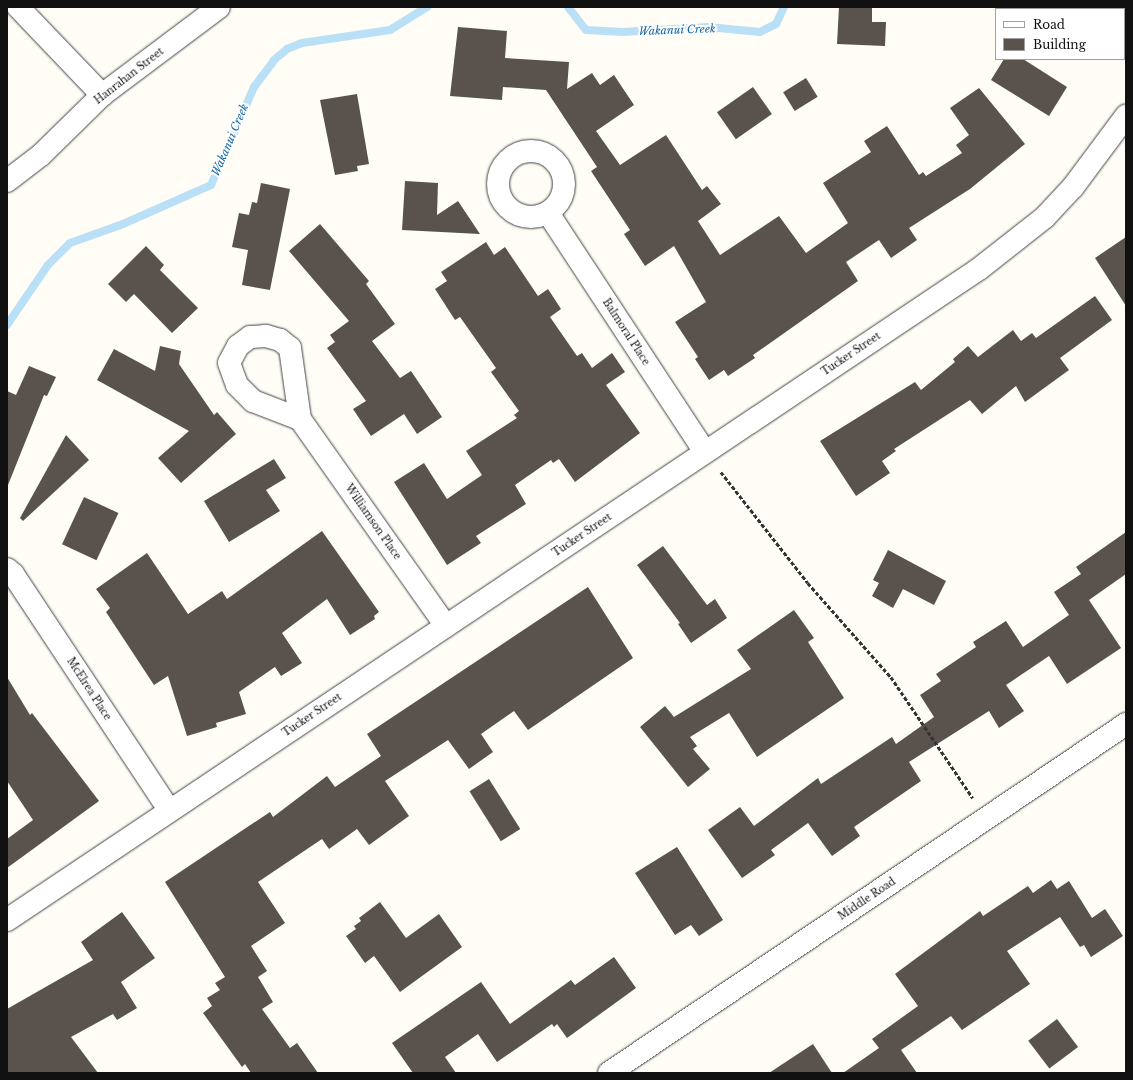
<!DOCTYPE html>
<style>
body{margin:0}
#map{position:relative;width:1133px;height:1080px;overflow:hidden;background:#fffdf5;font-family:"Libre Baskerville",serif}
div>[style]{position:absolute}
.stream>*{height:8px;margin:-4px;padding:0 4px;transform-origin:4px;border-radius:4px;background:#b9e0f7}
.building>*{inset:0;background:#5a524d;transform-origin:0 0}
.path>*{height:2.5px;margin-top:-1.25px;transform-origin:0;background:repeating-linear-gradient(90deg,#333 0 4px,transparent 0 6px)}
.roads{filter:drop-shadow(0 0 1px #444) drop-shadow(0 0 1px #444)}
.minor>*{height:22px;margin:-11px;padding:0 11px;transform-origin:11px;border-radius:11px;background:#fff}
.minor>.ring{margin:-11px;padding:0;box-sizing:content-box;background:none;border:22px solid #fff;border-radius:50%}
span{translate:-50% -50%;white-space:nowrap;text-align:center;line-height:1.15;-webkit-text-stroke:4px #fff;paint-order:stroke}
.street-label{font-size:10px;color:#111}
.water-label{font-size:11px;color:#1768a6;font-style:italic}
.frame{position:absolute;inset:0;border:8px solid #111;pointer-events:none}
.legend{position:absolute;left:995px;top:8px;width:130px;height:52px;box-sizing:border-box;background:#fff;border:1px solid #a0a0a0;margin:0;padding:5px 7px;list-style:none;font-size:12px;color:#111}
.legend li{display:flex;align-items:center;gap:8px;height:20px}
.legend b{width:20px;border:1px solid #a0a0a0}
</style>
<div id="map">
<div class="stream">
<div style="left:568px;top:7px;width:29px;rotate:52deg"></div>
<div style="left:586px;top:30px;width:37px;rotate:3deg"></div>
<div style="left:623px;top:32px;width:85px;rotate:-3.4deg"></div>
<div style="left:708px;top:27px;width:52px;rotate:5.5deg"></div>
<div style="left:760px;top:32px;width:18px;rotate:-27deg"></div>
<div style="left:776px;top:24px;width:19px;rotate:-65deg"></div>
<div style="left:7px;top:325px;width:73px;rotate:-55.7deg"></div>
<div style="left:48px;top:265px;width:31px;rotate:-45deg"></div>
<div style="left:70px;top:243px;width:56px;rotate:-19.7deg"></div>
<div style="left:123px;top:224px;width:96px;rotate:-23.9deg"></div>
<div style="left:211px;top:185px;width:107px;rotate:-66.3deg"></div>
<div style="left:254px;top:87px;width:34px;rotate:-53deg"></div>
<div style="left:274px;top:60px;width:17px;rotate:-40deg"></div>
<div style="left:287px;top:49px;width:16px;rotate:-22deg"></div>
<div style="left:302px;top:43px;width:89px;rotate:-8.4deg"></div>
<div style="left:390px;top:30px;width:44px;rotate:-31.9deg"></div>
</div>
<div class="building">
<div style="clip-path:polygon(839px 7px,872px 7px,872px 22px,886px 22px,885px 46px,837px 44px)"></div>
<div style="clip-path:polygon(458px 27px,507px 31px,505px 58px,569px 62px,567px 89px,592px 73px,600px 85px,614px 75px,634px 105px,596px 131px,620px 165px,666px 135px,702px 190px,707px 186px,721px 204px,698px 221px,720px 255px,779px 216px,806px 253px,848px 223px,823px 183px,871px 152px,864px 141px,887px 126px,919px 175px,923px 172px,926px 176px,962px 153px,956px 145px,969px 135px,950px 108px,979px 88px,1025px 144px,970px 189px,909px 228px,917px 240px,891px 258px,879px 240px,846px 262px,858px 281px,753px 355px,755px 358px,728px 376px,724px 370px,709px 380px,695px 359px,698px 357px,675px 322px,706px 302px,674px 246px,645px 266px,624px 234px,630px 230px,591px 171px,597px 167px,546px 90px,503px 87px,502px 100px,450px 96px)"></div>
<div style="clip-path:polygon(1004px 59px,1023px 59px,1067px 87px,1049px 116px,991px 80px)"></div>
<div style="left:806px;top:78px;width:22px;height:27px;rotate:58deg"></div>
<div style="left:753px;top:87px;width:33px;height:44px;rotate:55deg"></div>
<div style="clip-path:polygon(357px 94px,369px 164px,357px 166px,358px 171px,335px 175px,320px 100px)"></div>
<div style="clip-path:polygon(405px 181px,438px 183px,437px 215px,458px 201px,480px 234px,402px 230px)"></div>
<div style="clip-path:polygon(261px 183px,290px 189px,270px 290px,242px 285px,248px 250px,232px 247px,239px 213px,249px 215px,252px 202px,257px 203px)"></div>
<div style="clip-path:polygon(320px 224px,369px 281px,366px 284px,395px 324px,372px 341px,400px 378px,411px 371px,442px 417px,417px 434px,404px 414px,371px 436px,353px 409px,366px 401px,327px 348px,335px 342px,330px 335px,349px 321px,289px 251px)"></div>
<div style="clip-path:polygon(1126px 237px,1126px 306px,1095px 258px)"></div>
<div style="clip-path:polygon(486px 242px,494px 255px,505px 247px,538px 296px,548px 289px,561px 309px,550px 317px,577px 356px,582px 353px,592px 368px,612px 353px,625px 372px,606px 385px,640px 433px,575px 482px,559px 459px,553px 463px,551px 460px,515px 485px,526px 504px,476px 536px,481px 543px,447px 565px,394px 482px,424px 463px,447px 499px,482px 475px,466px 451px,517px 418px,514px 415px,519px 411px,491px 372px,496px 368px,460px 317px,455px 320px,435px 289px,447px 281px,441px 272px)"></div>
<div style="clip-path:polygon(146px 246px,164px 265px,160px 270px,198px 308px,172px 333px,134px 294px,126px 302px,108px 284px)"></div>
<div style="clip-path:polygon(1095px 296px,1112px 320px,1060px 358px,1069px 370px,1025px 402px,1016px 386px,982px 414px,970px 400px,894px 449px,896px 451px,882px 461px,890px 473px,856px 496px,820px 441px,915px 382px,921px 390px,955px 362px,953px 359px,968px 346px,978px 357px,1013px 330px,1021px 341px,1032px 333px,1036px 338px)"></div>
<div style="clip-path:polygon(160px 346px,181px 351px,179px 364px,214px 415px,217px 412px,236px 434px,181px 483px,158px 458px,189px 431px,97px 380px,114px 349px,155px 371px)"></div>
<div style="clip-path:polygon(29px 366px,56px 377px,47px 396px,44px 395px,8px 485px,7px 391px,16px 395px)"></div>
<div style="clip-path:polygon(66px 435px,89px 460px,23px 521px,20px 518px)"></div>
<div style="clip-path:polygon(274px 459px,286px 478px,266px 490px,280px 511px,229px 542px,204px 501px)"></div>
<div style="left:84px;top:497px;width:38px;height:52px;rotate:25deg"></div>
<div style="clip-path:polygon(322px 531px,379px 612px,374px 616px,375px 619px,350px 635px,327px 599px,282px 633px,302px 663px,281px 676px,275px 667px,239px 692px,246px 714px,216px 723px,217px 727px,187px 736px,168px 676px,154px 685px,106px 612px,110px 608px,96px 589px,147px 553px,188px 614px,222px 591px,227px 599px)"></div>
<div style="clip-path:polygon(1126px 532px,1126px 574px,1089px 600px,1121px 648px,1067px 684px,1049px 656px,1006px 685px,1024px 711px,999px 728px,989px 711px,909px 762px,921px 781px,854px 827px,860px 836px,832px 856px,808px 823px,771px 850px,775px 855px,742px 878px,708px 830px,740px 807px,754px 826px,818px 778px,821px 784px,892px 737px,896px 744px,934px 717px,920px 695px,941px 681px,936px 674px,976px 647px,973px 642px,1006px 621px,1023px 647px,1069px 615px,1054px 592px,1081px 574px,1076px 567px)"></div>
<div style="clip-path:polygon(663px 546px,707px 605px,715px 599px,727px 618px,691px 643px,678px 624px,680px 623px,637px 565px)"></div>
<div style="clip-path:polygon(888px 550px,946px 581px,934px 605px,903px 589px,893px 608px,872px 596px,879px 583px,873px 580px)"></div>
<div style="clip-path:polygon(588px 587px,633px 658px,528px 730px,514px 711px,481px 734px,493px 752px,469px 769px,448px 740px,385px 781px,409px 816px,369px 845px,357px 829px,329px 849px,322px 839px,258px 882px,285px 923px,251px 946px,267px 971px,258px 977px,273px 1002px,262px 1009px,290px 1048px,297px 1043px,318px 1073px,251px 1073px,245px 1064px,242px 1067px,203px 1013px,212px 1006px,207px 998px,220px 990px,215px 983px,225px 977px,165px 882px,270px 812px,273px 817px,327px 776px,335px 787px,381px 756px,367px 734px)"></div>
<div style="clip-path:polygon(794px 610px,814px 638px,808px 642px,844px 698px,757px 757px,729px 713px,690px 737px,697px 746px,693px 749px,710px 769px,688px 787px,640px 727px,665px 706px,674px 717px,751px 669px,737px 650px)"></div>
<div style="clip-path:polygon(7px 677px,30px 715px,32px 713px,99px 801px,7px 868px,7px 839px,33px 820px,7px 781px)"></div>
<div style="left:489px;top:779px;width:59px;height:23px;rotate:58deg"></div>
<div style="clip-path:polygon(677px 847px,723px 920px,699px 936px,691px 925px,675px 935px,635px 873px)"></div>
<div style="clip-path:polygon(1051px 880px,1057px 889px,1069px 881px,1092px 918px,1105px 909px,1123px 936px,1091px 957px,1084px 945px,1080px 947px,1060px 917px,1007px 951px,1030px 984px,962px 1030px,951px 1016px,901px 1050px,917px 1073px,843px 1073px,879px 1048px,872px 1039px,918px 1006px,895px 974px,980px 911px,983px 916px,1028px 886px,1033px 893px)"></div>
<div style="clip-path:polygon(380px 902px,406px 938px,439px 914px,462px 947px,400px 992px,374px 956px,365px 963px,346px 936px,356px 929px,354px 926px,361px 921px,359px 918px)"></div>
<div style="clip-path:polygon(122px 912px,155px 958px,121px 982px,137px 1008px,117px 1020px,113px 1014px,71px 1037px,98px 1073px,7px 1073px,7px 1009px,93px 960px,81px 942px)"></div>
<div style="clip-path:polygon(614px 957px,636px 988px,567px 1038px,557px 1024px,554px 1027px,552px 1024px,497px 1062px,478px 1034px,445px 1057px,456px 1073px,413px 1073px,392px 1043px,481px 982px,510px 1024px,571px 980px,575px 985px)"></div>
<div style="left:1057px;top:1019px;width:35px;height:36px;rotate:53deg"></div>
<div style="clip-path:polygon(813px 1044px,832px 1073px,769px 1073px)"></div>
</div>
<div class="path">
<div style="left:721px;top:472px;width:141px;rotate:51.9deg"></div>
<div style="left:808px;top:583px;width:125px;rotate:48.6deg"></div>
<div style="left:891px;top:677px;width:146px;rotate:55.9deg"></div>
</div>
<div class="roads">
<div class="minor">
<div style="left:18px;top:7px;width:122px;rotate:46.3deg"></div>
<div class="ring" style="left:498px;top:151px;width:44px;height:44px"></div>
<div style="left:7px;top:181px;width:43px;rotate:-37.4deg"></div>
<div style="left:41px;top:155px;width:86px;rotate:-44.5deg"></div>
<div style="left:102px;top:95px;width:146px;rotate:-36.9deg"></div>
<div style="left:548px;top:213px;width:286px;rotate:56.7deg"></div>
<div style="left:300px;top:419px;width:72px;rotate:-98deg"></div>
<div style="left:290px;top:348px;width:13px;rotate:-141deg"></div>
<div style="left:280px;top:340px;width:15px;rotate:-164deg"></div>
<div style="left:266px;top:336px;width:16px;rotate:176deg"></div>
<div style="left:250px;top:337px;width:15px;rotate:143deg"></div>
<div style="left:238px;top:346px;width:19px;rotate:118deg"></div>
<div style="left:229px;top:363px;width:23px;rotate:70deg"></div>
<div style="left:237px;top:385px;width:23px;rotate:45deg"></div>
<div style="left:253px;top:401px;width:50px;rotate:21deg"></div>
<div style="left:300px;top:419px;width:253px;rotate:54.8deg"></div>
<div style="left:7px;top:569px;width:8px;rotate:40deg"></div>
<div style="left:13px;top:574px;width:283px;rotate:56.5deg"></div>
<div style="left:7px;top:920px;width:1170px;rotate:-33.81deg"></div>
<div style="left:979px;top:269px;width:84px;rotate:-38.2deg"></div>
<div style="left:1045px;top:217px;width:41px;rotate:-47deg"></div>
<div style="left:1073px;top:187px;width:89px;rotate:-53.3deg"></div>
<div style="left:609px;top:1073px;width:624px;rotate:-34.02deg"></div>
</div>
</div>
<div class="street-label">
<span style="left:129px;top:76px;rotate:-38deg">Hanrahan Street</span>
<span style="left:626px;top:332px;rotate:57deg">Balmoral Place</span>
<span style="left:851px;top:354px;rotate:-34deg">Tucker Street</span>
<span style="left:373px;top:522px;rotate:55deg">Williamson Place</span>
<span style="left:582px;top:535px;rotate:-34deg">Tucker Street</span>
<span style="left:89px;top:689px;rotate:57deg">McElrea Place</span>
<span style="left:312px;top:715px;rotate:-34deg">Tucker Street</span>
<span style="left:867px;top:899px;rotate:-34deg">Middle Road</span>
</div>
<div class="water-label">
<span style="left:677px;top:30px;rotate:-2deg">Wakanui Creek</span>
<span style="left:230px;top:140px;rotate:-67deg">Wakanui Creek</span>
</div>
<div class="frame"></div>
<ul class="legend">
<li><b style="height:5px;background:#fff"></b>Road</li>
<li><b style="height:11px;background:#5a524d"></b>Building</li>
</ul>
</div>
